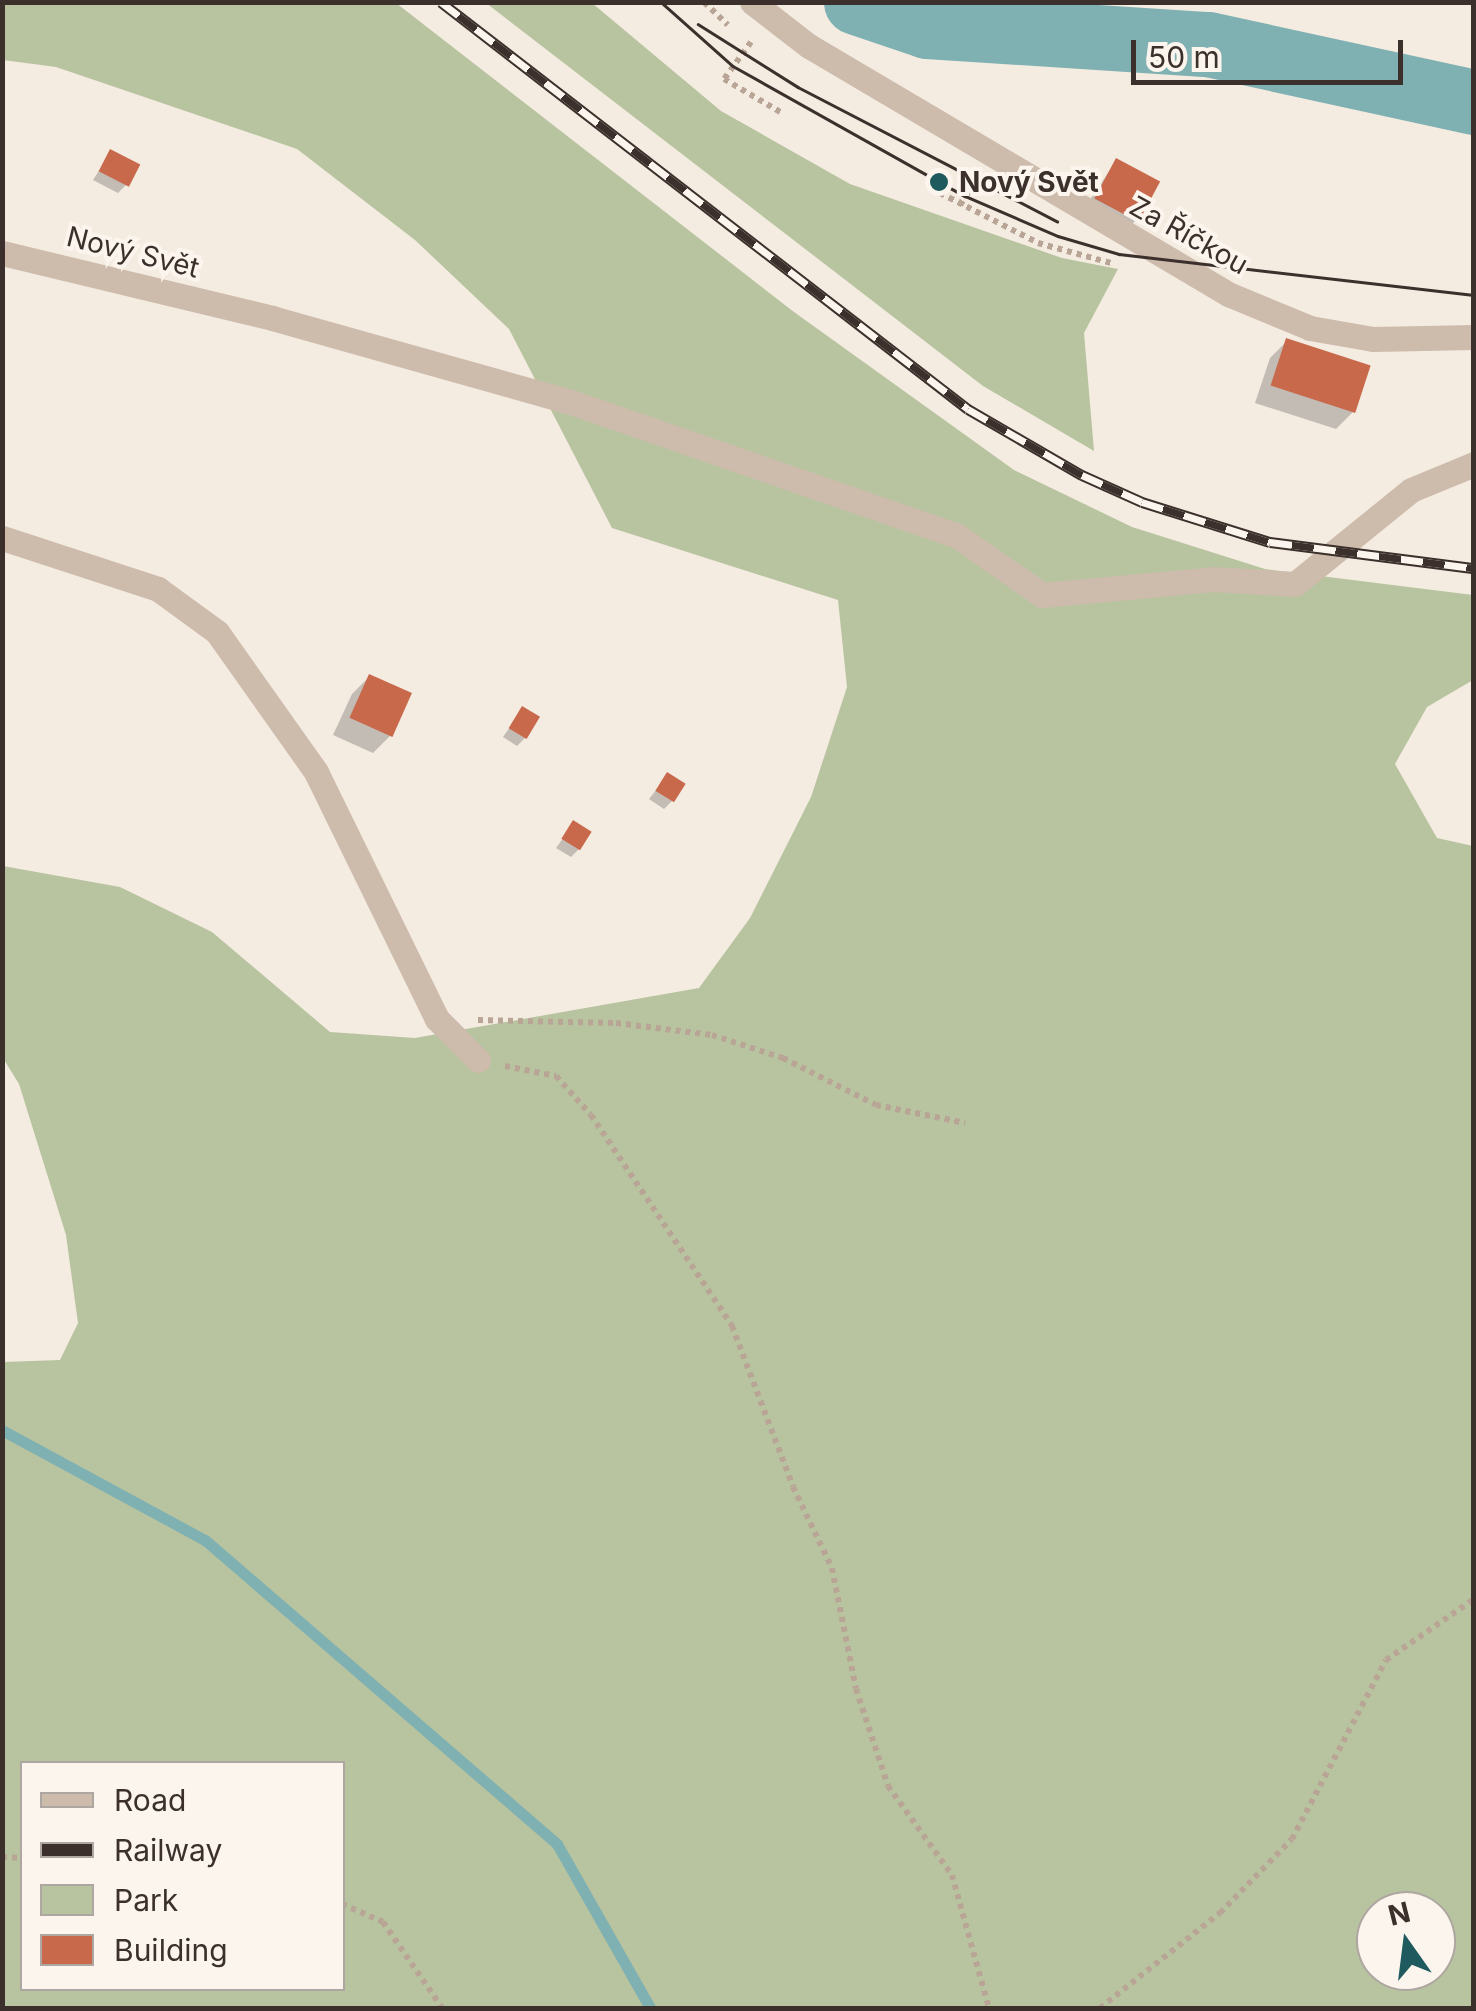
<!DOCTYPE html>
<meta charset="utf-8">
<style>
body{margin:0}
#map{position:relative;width:1476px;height:2011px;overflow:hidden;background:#f4ebe1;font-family:Inter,sans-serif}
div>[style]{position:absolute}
.green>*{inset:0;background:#b8c4a0}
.shadow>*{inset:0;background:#0003}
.stream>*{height:11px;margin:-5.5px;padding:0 5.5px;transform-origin:5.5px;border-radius:5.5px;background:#7fb0b2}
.river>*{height:65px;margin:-32.5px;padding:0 32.5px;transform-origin:32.5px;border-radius:32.5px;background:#7fb0b2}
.building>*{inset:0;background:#c8694b;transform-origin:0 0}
.path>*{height:6px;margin-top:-3px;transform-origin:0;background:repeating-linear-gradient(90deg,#b9a596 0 5px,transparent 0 10px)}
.minor>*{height:25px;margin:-12.5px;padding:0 12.5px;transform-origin:12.5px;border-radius:12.5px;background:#cdbbac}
.tram>*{height:2.5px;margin:-1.25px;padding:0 1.25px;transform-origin:1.25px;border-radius:1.25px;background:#3b302b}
.rail>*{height:11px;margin-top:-5.5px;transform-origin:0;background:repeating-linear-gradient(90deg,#fbf5ee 0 22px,#3b302b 0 44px);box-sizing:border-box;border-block:2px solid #3b302b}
.dots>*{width:28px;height:28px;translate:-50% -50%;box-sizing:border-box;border:5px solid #fbf5ee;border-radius:50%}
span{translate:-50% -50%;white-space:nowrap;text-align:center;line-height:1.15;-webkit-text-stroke:8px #fbf5ee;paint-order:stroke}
.poi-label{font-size:28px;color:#3b302b;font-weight:700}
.left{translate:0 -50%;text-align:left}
.street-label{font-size:28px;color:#3b302b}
.frame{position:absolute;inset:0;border:5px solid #3b302b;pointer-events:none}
.legend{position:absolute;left:20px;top:1761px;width:325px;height:230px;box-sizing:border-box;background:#fbf5ee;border:2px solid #aea6a0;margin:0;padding:12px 18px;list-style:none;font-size:30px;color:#3b302b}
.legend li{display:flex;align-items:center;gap:20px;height:50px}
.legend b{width:50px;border:2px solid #aea6a0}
.north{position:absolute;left:1356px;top:1891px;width:100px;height:100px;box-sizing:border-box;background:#fbf5ee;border:2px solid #aea6a0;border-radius:50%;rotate:346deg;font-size:28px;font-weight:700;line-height:40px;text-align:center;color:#3b302b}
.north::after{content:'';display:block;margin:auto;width:35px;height:45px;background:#1f5a5e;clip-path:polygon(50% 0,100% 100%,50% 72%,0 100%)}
.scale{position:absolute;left:1131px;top:40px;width:272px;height:45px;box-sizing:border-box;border:5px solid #3b302b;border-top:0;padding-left:12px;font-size:30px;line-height:35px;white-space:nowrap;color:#3b302b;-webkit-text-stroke:8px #fbf5ee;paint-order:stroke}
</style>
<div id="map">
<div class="green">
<div style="clip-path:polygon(evenodd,3px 3px,396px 3px,794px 312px,1014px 470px,1132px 527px,1265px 569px,1473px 595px,1473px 680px,1427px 707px,1395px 764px,1437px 838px,1473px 846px,1473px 2008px,3px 2008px,3px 1362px,60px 1360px,78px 1323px,66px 1235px,19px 1084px,3px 1058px,3px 866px,120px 887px,212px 932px,330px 1032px,415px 1038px,699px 988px,750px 918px,811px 797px,847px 687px,838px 600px,612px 528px,509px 329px,415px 240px,297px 149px,56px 67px,3px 60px,3px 3px,22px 1764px,342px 1764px,342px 1988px,22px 1988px,22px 1764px,3px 3px,1376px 1911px,1436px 1911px,1436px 1971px,1376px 1971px,1376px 1911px)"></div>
<div style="clip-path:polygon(486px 3px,592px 3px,721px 111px,850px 184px,1062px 258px,1118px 269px,1084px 333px,1094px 451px,983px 386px)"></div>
</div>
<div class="shadow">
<div style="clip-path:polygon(111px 152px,126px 185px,118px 193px,93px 180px)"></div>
<div style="clip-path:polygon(1116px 161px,1137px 219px,1120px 236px,1079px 216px)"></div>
<div style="clip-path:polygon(1287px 341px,1353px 412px,1336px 429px,1255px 403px,1270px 358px)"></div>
<div style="clip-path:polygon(369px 677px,390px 736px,373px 753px,333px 735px,352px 694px)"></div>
<div style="clip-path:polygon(523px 709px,525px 738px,517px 746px,503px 737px)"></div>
<div style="clip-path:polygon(668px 775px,672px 801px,664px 809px,649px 799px)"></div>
<div style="clip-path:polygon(574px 823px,579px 849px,571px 857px,556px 848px)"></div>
</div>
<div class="stream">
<div style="left:2px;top:1430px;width:231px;rotate:28.5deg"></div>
<div style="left:205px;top:1540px;width:465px;rotate:40.8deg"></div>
<div style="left:557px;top:1844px;width:189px;rotate:60.4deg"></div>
</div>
<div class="river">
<div style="left:856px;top:2px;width:75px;rotate:18.7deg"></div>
<div style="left:927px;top:26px;width:282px;rotate:3.7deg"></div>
<div style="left:1208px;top:44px;width:272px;rotate:12.3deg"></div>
</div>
<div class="building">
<div style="left:110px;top:149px;width:34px;height:25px;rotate:27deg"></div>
<div style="left:1116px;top:158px;width:50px;height:46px;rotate:28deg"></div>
<div style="left:1286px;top:338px;width:89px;height:50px;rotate:18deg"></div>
<div style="left:369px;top:674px;width:47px;height:48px;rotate:24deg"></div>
<div style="left:522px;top:706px;width:21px;height:26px;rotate:31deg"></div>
<div style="left:667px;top:772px;width:22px;height:22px;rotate:32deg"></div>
<div style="left:573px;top:820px;width:22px;height:22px;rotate:32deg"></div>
</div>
<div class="path">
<div style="left:704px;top:2px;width:33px;rotate:44deg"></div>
<div style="left:751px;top:42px;width:46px;rotate:126.1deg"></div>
<div style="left:724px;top:79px;width:67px;rotate:30.4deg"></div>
<div style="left:940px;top:193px;width:110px;rotate:27deg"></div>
<div style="left:1038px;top:243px;width:79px;rotate:15.4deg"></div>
<div style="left:960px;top:205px;width:31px;rotate:-57deg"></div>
<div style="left:478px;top:1020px;width:138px;rotate:1.2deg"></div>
<div style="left:616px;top:1023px;width:97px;rotate:7.1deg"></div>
<div style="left:712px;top:1035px;width:75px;rotate:17.9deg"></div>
<div style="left:783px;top:1058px;width:104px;rotate:26.8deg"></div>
<div style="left:876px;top:1105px;width:91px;rotate:11.4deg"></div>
<div style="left:505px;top:1066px;width:52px;rotate:11.1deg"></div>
<div style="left:556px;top:1076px;width:52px;rotate:48.1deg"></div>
<div style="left:591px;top:1115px;width:254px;rotate:56.2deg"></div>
<div style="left:732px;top:1326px;width:172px;rotate:69.2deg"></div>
<div style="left:793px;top:1487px;width:90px;rotate:64.3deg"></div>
<div style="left:832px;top:1568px;width:123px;rotate:78.8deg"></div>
<div style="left:856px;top:1689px;width:102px;rotate:71.7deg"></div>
<div style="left:888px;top:1786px;width:110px;rotate:54.3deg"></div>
<div style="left:952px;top:1875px;width:138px;rotate:74.5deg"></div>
<div style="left:2px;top:1857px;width:20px;rotate:3deg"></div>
<div style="left:342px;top:1904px;width:45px;rotate:23.7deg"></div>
<div style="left:383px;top:1922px;width:104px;rotate:55.5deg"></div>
<div style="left:1100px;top:2008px;width:153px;rotate:-38.4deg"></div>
<div style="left:1220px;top:1913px;width:103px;rotate:-45.8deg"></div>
<div style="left:1292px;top:1839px;width:202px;rotate:-62.3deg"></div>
<div style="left:1386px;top:1660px;width:107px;rotate:-34.7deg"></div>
</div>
<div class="minor">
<div style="left:752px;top:2px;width:72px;rotate:37.7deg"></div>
<div style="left:809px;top:46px;width:487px;rotate:30.6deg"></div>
<div style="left:1228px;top:294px;width:89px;rotate:22.5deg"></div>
<div style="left:1310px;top:328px;width:64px;rotate:9.9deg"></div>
<div style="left:1373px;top:339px;width:101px;rotate:-1.1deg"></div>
<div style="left:2px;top:253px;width:278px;rotate:13.5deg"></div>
<div style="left:272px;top:318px;width:311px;rotate:15.7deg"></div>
<div style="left:571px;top:402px;width:407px;rotate:19.1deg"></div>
<div style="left:956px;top:535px;width:105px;rotate:34.9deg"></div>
<div style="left:1042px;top:595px;width:172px;rotate:-5.3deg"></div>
<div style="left:1213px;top:579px;width:82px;rotate:3.5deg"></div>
<div style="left:1295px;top:584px;width:149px;rotate:-39deg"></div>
<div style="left:1411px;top:490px;width:68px;rotate:-22.4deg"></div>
<div style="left:2px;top:538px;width:164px;rotate:18.1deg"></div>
<div style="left:158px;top:589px;width:73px;rotate:36.1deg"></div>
<div style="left:217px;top:632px;width:171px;rotate:54.7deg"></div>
<div style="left:316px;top:772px;width:275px;rotate:63.9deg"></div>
<div style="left:437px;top:1019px;width:58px;rotate:45deg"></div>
</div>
<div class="tram">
<div style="left:661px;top:2px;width:96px;rotate:41.6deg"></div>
<div style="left:733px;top:66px;width:266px;rotate:29.3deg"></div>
<div style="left:965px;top:196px;width:101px;rotate:23.3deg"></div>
<div style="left:1058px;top:236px;width:64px;rotate:16.4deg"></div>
<div style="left:1119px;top:254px;width:357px;rotate:6.6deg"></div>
<div style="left:698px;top:24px;width:118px;rotate:32.2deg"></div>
<div style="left:798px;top:87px;width:292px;rotate:27.4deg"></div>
</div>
<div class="rail">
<div style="left:441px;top:2px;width:666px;rotate:37.68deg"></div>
<div style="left:968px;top:409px;width:132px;rotate:30.1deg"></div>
<div style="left:1082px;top:475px;width:66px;rotate:24.2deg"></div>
<div style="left:1142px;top:502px;width:134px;rotate:17.4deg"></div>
<div style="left:1270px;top:542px;width:206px;rotate:7.3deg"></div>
</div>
<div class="dots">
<div style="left:939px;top:182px;background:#1f5a5e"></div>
</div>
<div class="poi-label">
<span class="left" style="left:959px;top:182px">Nový Svět</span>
</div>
<div class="street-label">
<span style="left:1189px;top:235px;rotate:29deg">Za Říčkou</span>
<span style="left:133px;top:252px;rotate:14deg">Nový Svět</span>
</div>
<div class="frame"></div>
<ul class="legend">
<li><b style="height:12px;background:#cdbbac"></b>Road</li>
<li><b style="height:12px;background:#3b302b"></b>Railway</li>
<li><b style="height:28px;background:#b8c4a0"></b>Park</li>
<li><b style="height:28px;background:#c8694b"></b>Building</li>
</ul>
<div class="north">N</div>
<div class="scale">50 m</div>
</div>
